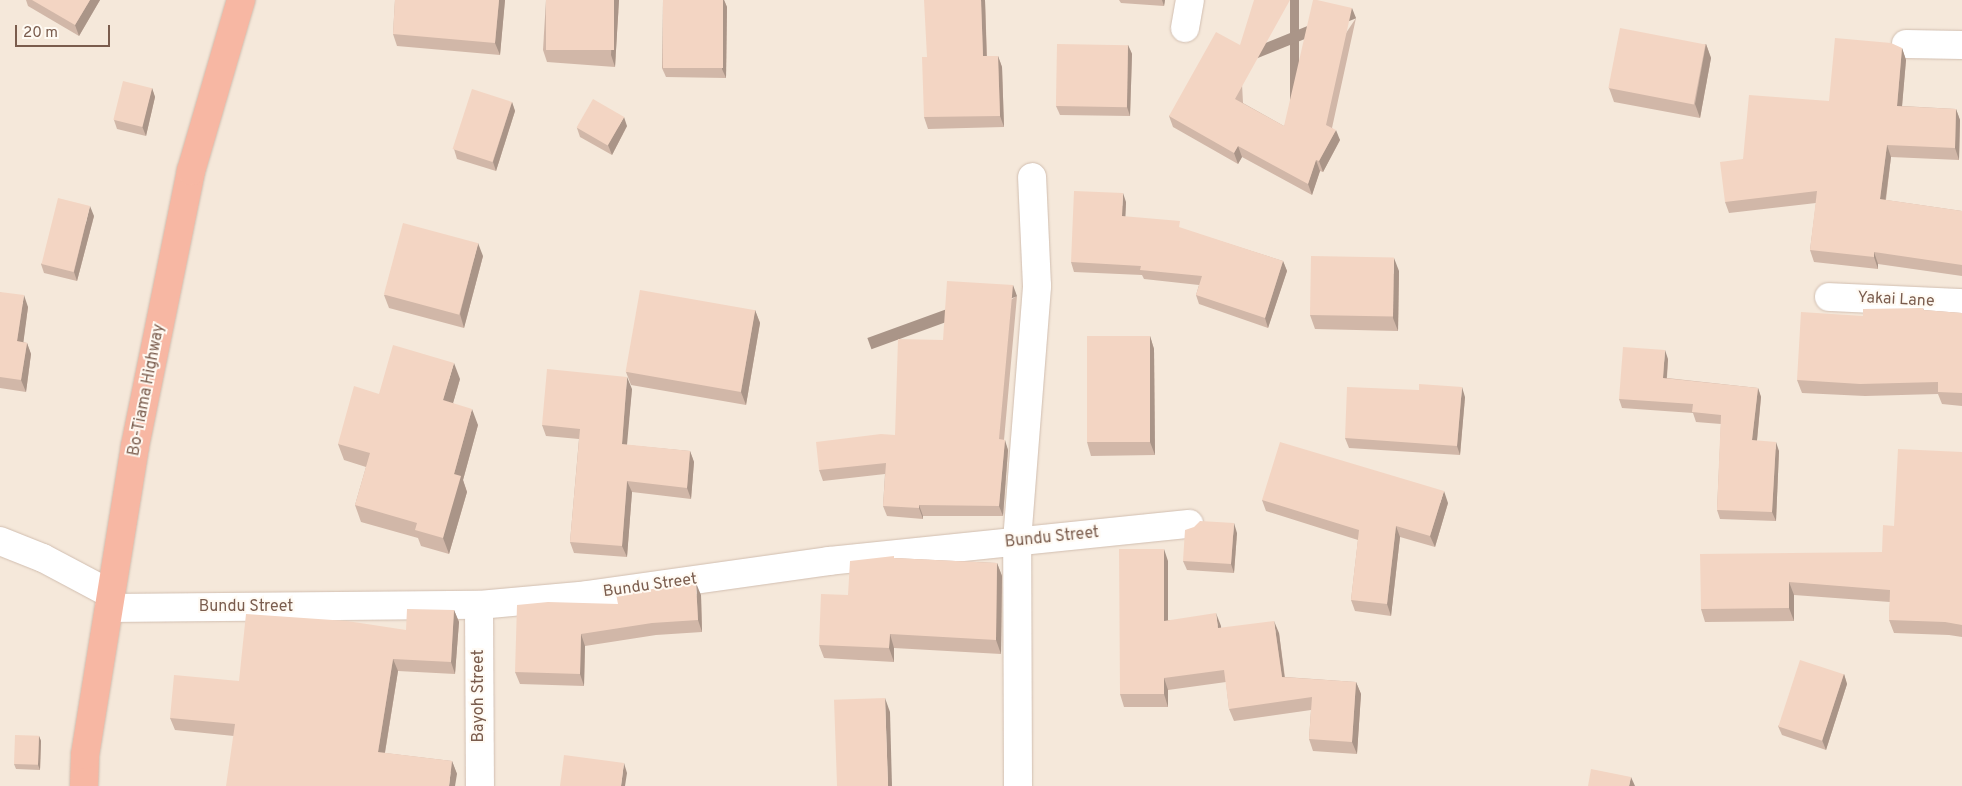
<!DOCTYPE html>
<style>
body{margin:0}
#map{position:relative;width:1962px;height:786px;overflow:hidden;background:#fdf6ec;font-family:Overpass,sans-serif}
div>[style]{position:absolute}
.residential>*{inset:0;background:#f5e8da;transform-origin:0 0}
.roads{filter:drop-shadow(0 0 1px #d1beb0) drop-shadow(0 0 1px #d1beb0)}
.minor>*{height:28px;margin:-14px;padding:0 14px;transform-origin:14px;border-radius:14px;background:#fff}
.highway>*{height:28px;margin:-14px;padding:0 14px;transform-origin:14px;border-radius:14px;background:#f7b7a3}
.wall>*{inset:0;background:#d1b7a8}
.shaded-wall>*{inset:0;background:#aa9588;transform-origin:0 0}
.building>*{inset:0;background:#f3d5c3;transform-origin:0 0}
span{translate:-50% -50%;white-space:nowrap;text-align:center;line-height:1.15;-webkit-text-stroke:4px #fffaf3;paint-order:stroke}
.street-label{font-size:16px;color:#7a5c4d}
.scale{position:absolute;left:15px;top:25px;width:95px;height:22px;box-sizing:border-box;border:2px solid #7a5c4d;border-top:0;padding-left:6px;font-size:15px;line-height:18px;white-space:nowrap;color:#7a5c4d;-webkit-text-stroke:4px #fffaf3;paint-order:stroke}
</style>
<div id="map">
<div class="residential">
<div style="left:0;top:0;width:1962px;height:786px"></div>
</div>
<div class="roads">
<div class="minor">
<div style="left:1185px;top:28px;width:28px;rotate:-80deg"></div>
<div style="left:1906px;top:44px;width:56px;rotate:1deg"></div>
<div style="left:1829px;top:297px;width:133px;rotate:2.6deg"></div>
<div style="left:0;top:541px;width:46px;rotate:21.6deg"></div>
<div style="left:43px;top:558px;width:77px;rotate:27.9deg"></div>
<div style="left:479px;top:605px;width:181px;rotate:89.7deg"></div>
<div style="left:109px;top:608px;width:370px;rotate:-0.5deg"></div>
<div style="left:479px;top:605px;width:109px;rotate:-5.2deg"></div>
<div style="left:588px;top:595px;width:243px;rotate:-8deg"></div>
<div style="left:829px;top:561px;width:362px;rotate:-5.9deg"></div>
<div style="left:1018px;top:786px;width:245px;rotate:-90.2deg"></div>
<div style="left:1017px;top:541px;width:256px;rotate:-85.5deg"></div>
<div style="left:1037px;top:286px;width:109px;rotate:-92.6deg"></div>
</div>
<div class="highway">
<div style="left:84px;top:786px;width:31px;rotate:-88deg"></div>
<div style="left:85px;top:755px;width:313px;rotate:-80.8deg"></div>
<div style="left:135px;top:446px;width:281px;rotate:-78.5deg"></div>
<div style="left:191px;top:171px;width:178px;rotate:-73.7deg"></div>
</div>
</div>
<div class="wall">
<div style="clip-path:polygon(26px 0,100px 0,79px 36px,28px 6px)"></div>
<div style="clip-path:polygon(395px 0,505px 0,500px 55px,397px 46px,393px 34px)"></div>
<div style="clip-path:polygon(546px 0,619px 0,615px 67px,547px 62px,543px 50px)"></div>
<div style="clip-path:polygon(663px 0,724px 0,727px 7px,726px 78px,666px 77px,662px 68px)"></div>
<div style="clip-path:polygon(985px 0,987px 56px,998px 56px,1002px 67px,1004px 127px,928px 129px,924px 117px,927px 57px)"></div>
<div style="clip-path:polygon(1119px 0,1165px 0,1164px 6px,1121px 3px)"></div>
<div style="clip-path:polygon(1356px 18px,1332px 128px,1340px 140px,1323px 172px,1320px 171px,1312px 195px,1242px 157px,1238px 164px,1173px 127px,1169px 116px,1240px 45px,1243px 103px,1284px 126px)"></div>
<div style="clip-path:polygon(1706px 44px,1711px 58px,1700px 118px,1614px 102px,1609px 88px)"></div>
<div style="clip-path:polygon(1128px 45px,1132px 54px,1130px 116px,1060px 115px,1056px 106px)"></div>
<div style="clip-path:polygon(1902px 48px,1906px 60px,1902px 106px,1956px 109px,1960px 120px,1959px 160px,1891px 157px,1886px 200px,1962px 211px,1962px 276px,1878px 264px,1878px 269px,1814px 262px,1810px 250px,1816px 203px,1729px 213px,1725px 202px,1743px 159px,1829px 101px)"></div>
<div style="clip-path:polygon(152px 88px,155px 97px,146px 136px,117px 129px,114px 120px)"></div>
<div style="clip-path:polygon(512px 102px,515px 111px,496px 171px,457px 159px,454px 149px)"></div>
<div style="clip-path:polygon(627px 126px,612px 155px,580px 137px,577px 128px)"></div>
<div style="clip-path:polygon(1126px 202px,1125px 217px,1182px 229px,1283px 261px,1287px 271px,1268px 328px,1199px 304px,1196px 295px,1199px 285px,1144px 279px,1142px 275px,1074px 272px,1071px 262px)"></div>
<div style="clip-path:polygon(94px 216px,77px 281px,44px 273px,41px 264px)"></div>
<div style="clip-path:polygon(483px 256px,464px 328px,389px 308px,384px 295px)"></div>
<div style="clip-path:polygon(1399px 271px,1398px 331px,1315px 329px,1310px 315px)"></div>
<div style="clip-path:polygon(0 292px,28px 307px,23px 342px,27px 343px,31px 354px,26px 392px,0 388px)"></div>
<div style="clip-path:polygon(1017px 296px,1004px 440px,1008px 450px,1003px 516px,923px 516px,923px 519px,887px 516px,883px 506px,885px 474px,823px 481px,819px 470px,895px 435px,943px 340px)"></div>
<div style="clip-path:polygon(1923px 308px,1924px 310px,1962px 313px,1962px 406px,1942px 404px,1938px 394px,1865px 396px,1802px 393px,1797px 380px,1863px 316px)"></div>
<div style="clip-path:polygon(755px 310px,760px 323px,746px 405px,631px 385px,626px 372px)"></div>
<div style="clip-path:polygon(1150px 336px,1154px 349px,1155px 455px,1091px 456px,1087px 442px)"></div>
<div style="clip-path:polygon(1668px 359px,1667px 378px,1758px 388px,1761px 397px,1757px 441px,1779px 451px,1776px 521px,1720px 519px,1717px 510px,1721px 424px,1696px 422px,1693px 413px,1622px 408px,1619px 399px)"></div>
<div style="clip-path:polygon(460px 379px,453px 403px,478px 425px,463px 480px,467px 492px,449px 554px,421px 546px,418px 538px,361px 522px,355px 505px,366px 467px,344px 460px,338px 444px,379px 394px)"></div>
<div style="clip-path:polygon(632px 389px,626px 445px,690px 451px,694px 462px,691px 499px,632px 492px,627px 557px,574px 553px,570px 542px,579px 439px,546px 436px,542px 425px)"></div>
<div style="clip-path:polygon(1465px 397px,1460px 455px,1349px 448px,1345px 438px)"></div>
<div style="clip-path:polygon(1962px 452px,1962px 637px,1949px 635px,1894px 633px,1889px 620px,1890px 602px,1794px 595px,1794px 621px,1705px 622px,1701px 609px,1882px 552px,1894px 526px)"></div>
<div style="clip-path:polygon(1262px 500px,1448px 503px,1435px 547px,1400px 537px,1391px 616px,1355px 611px,1351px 600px,1358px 540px,1266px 511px)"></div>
<div style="clip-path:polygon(1237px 533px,1234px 573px,1187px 570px,1183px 561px)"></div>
<div style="clip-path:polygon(894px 558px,997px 563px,1002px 576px,1001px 654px,894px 648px,894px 662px,824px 658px,819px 645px,848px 595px)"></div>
<div style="clip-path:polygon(1168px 561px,1168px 620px,1221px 626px,1221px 628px,1279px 633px,1285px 677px,1356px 682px,1361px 694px,1357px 754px,1313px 751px,1309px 739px,1311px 710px,1234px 721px,1229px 709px,1226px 682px,1168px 690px,1168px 707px,1124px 707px,1120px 694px)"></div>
<div style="clip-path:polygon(701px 595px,702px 632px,656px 635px,585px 646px,584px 686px,520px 684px,515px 672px,618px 604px)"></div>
<div style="clip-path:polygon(454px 610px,459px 622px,455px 674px,398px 671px,385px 753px,452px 761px,457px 774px,234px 736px,175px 730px,170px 718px,239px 681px,406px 630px)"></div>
<div style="clip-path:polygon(1844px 674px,1847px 684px,1826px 750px,1782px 735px,1778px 726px)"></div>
<div style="clip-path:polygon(39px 736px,41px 741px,40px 770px,16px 769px,14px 764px)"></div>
</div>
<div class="shaded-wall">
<div style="clip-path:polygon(90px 0,100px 0,79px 36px,75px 25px)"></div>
<div style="clip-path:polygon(499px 0,505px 0,500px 55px,495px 43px)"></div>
<div style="clip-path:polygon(614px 0,619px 0,615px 67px,611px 55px)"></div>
<div style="clip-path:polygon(723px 0,724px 0,727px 7px,726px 78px,722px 69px)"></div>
<div style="clip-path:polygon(981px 0,985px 0,987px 68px,983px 56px)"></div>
<div style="clip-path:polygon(1162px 0,1165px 0,1164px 6px)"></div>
<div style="left:1290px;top:0;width:9px;height:113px"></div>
<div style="left:1352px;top:8px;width:11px;height:120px;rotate:68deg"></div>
<div style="clip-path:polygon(1706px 44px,1711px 58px,1700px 118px,1695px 104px)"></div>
<div style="clip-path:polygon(1128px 45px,1132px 54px,1130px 116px,1127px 107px)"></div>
<div style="clip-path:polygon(1902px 48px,1906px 60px,1901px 118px,1897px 106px)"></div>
<div style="clip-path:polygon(998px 56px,1002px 67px,1004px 127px,1000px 116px)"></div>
<div style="clip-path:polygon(152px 88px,155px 97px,146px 136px,142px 126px)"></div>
<div style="clip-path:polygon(512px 102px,515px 111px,496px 171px,493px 162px)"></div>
<div style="clip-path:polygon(1956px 109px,1960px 120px,1959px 160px,1955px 148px)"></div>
<div style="clip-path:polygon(624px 117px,627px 126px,612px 155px,608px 145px)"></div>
<div style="clip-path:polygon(1336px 130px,1340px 140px,1323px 172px,1319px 161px)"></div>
<div style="clip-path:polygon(1887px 145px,1891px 157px,1884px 211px,1880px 199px)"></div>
<div style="clip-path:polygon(1238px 146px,1242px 157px,1238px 164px,1234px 153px)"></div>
<div style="clip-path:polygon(1316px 160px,1320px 171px,1312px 195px,1308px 184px)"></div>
<div style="clip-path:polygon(1123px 193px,1126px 202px,1125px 226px,1122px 216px)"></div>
<div style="clip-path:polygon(90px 206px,94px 216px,77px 281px,74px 272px)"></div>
<div style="clip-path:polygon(478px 243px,483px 256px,464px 328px,460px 314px)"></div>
<div style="clip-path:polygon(1874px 252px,1878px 264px,1878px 269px,1874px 257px)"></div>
<div style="clip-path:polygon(1394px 258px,1399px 271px,1398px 331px,1393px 318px)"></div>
<div style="clip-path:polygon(1283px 261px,1287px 271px,1268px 328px,1265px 318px)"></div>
<div style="left:1013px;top:285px;width:12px;height:155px;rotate:70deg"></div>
<div style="clip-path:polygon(24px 295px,28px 307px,22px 353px,17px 341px)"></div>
<div style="clip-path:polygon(755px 310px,760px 323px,746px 405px,741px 392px)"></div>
<div style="clip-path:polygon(1150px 336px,1154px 349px,1155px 455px,1150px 442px)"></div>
<div style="clip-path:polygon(27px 343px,31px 354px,26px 392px,21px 380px)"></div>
<div style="clip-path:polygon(1665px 350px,1668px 359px,1666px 387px,1663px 378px)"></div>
<div style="clip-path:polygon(454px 363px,460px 379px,449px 417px,443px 400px)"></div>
<div style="clip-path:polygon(627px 377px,632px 389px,626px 456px,622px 444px)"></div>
<div style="clip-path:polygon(1462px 387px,1465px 397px,1460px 455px,1457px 446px)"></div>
<div style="clip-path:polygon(1758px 388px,1761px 397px,1756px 450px,1752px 440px)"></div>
<div style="clip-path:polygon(472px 409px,478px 425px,463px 480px,467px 492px,449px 554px,443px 538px,454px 474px)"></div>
<div style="clip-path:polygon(1005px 440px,1008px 450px,1003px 516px,999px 506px)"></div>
<div style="clip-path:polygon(1776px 442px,1779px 451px,1776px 521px,1772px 512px)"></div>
<div style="clip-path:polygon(690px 451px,694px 462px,691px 499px,687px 488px)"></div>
<div style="clip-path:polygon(627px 481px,632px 492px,627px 557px,622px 546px)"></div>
<div style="clip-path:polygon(1444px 491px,1448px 503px,1435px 547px,1430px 536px)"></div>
<div style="clip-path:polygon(919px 505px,923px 516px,923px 519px,919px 508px)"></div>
<div style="clip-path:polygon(1234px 523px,1237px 533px,1234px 573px,1231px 564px)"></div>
<div style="clip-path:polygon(1396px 526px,1400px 537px,1391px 616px,1387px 604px)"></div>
<div style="clip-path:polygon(1164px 549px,1168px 561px,1168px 633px,1164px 621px)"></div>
<div style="clip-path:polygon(997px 563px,1002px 576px,1001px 654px,996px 640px)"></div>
<div style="clip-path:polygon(1789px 582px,1794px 595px,1794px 621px,1789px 608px)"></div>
<div style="clip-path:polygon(696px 583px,701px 595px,702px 632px,698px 620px)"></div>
<div style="clip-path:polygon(454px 610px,459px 622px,455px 674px,451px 662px)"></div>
<div style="clip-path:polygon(1216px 613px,1221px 626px,1222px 640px,1218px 628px)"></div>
<div style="clip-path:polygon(1274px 621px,1279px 633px,1286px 689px,1282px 677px)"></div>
<div style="clip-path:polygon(581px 634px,585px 646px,584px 686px,580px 674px)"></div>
<div style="clip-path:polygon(890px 634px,894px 648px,894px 662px,889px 648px)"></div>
<div style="clip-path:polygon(393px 659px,398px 671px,383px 764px,378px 752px)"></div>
<div style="clip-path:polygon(1844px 674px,1847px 684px,1826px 750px,1822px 740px)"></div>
<div style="clip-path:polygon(1164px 678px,1168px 690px,1168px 707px,1164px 694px)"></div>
<div style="clip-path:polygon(1356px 682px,1361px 694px,1357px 754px,1352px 742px)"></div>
<div style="clip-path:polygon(885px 698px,890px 712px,892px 786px,888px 786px)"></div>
<div style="clip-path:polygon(39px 736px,41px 741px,40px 770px,38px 765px)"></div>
<div style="clip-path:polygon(452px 761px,457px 774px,455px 786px,449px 786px)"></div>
<div style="clip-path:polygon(624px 763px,627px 773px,625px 786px,621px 786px)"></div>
<div style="clip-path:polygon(1631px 777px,1635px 786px,1629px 786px)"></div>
</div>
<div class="building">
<div style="clip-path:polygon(32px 0,90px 0,75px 25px)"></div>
<div style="clip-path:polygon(395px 0,499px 0,495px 43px,393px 34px)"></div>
<div style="left:546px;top:0;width:68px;height:50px"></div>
<div style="left:663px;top:0;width:60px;height:68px"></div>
<div style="clip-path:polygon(924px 0,981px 0,983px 56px,998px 56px,1000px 116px,924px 117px,922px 57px,927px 57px)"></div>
<div style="clip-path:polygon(1254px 0,1290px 0,1235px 99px,1284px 126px,1313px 0,1317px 0,1352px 8px,1326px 125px,1336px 130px,1319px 161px,1316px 160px,1308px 184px,1238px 146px,1234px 153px,1169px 116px,1216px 32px,1240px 45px)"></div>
<div style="left:1620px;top:28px;width:87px;height:61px;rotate:11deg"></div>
<div style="clip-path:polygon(1835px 38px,1891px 43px,1902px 48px,1897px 106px,1956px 109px,1955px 148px,1887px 145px,1880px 199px,1962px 211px,1962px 265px,1874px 252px,1874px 257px,1810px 250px,1817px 191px,1725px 202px,1720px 162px,1743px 159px,1749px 95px,1829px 101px)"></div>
<div style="left:1057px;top:44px;width:71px;height:62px;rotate:1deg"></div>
<div style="left:123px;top:81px;width:30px;height:40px;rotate:14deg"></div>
<div style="left:472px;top:89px;width:42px;height:63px;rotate:18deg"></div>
<div style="left:593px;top:99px;width:36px;height:33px;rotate:30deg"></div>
<div style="clip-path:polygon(1074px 191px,1123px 193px,1122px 216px,1180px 221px,1179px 227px,1283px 261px,1265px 318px,1196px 295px,1202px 276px,1140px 270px,1141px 266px,1071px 262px)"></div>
<div style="left:58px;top:198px;width:33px;height:68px;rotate:14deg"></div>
<div style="left:403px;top:223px;width:78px;height:74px;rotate:15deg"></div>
<div style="left:1311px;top:256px;width:83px;height:59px;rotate:1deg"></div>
<div style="clip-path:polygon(947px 281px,1013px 285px,999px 439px,1005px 440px,999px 506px,919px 505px,919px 508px,883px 506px,886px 463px,819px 470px,816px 442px,881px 434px,895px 435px,898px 339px,943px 340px)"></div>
<div style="left:640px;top:290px;width:117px;height:83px;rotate:10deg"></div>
<div style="clip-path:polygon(0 292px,24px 295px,17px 341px,27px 343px,21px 380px,0 377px)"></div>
<div style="clip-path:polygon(1923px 308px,1923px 310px,1962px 313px,1962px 393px,1938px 392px,1938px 382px,1860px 384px,1797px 380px,1801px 312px,1863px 316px,1863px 309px)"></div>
<div style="left:1087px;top:336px;width:63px;height:106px"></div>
<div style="clip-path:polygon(393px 345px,454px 363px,443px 400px,472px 409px,454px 474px,461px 476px,443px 538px,415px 530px,417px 523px,355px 505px,370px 453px,338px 444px,354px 386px,379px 394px)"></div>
<div style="clip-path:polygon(1623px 347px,1665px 350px,1663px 378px,1758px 388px,1752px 440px,1776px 442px,1772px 512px,1717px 510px,1721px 415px,1692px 412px,1693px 404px,1619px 399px)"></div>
<div style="clip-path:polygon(547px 369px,627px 377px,622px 444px,690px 451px,687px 488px,627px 481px,622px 546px,570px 542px,580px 429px,542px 425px)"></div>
<div style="clip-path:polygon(1419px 384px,1462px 387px,1457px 446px,1345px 438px,1347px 387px,1419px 390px)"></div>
<div style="clip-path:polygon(1280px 442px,1444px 491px,1430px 536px,1396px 526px,1387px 604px,1351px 600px,1359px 530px,1262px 500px)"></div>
<div style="clip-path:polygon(1898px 449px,1962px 452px,1962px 625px,1945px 622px,1889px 620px,1890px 590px,1789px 582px,1789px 608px,1701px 609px,1700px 554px,1882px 552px,1883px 525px,1894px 526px)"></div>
<div style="clip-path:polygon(1200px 521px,1234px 523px,1231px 564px,1183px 561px,1185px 530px,1194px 527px)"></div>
<div style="clip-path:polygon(1119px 549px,1164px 549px,1164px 621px,1216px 613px,1218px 628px,1274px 621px,1282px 677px,1356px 682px,1352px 742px,1309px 739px,1312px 697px,1229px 709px,1224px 670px,1164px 678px,1164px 694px,1120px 694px)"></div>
<div style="clip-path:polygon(894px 556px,894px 558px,997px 563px,996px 640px,890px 634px,889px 648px,819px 645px,821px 594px,848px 595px,850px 561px)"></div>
<div style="clip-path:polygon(696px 583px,698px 620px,652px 623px,581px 634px,580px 674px,515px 672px,517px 605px,548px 602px,618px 604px,616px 594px)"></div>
<div style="clip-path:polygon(407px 609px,454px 610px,451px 662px,393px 659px,378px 752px,452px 761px,449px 786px,226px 786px,235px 724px,170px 718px,174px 675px,239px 681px,246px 614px,347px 621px,406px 630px)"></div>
<div style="left:1800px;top:660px;width:46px;height:70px;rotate:18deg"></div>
<div style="left:885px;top:698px;width:88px;height:51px;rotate:88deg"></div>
<div style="left:15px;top:735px;width:24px;height:29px;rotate:2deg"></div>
<div style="clip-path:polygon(564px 755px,624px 763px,621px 786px,560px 786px)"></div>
<div style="clip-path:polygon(1591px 769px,1631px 777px,1629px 786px,1588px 786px)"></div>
</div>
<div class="street-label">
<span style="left:1896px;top:300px;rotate:3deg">Yakai Lane</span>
<span style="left:147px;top:390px;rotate:-79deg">Bo-Tiama Highway</span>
<span style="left:1052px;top:538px;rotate:-6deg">Bundu Street</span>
<span style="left:650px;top:586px;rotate:-8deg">Bundu Street</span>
<span style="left:246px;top:607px">Bundu Street</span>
<span style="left:479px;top:696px;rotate:-90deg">Bayoh Street</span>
</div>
<div class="scale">20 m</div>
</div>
